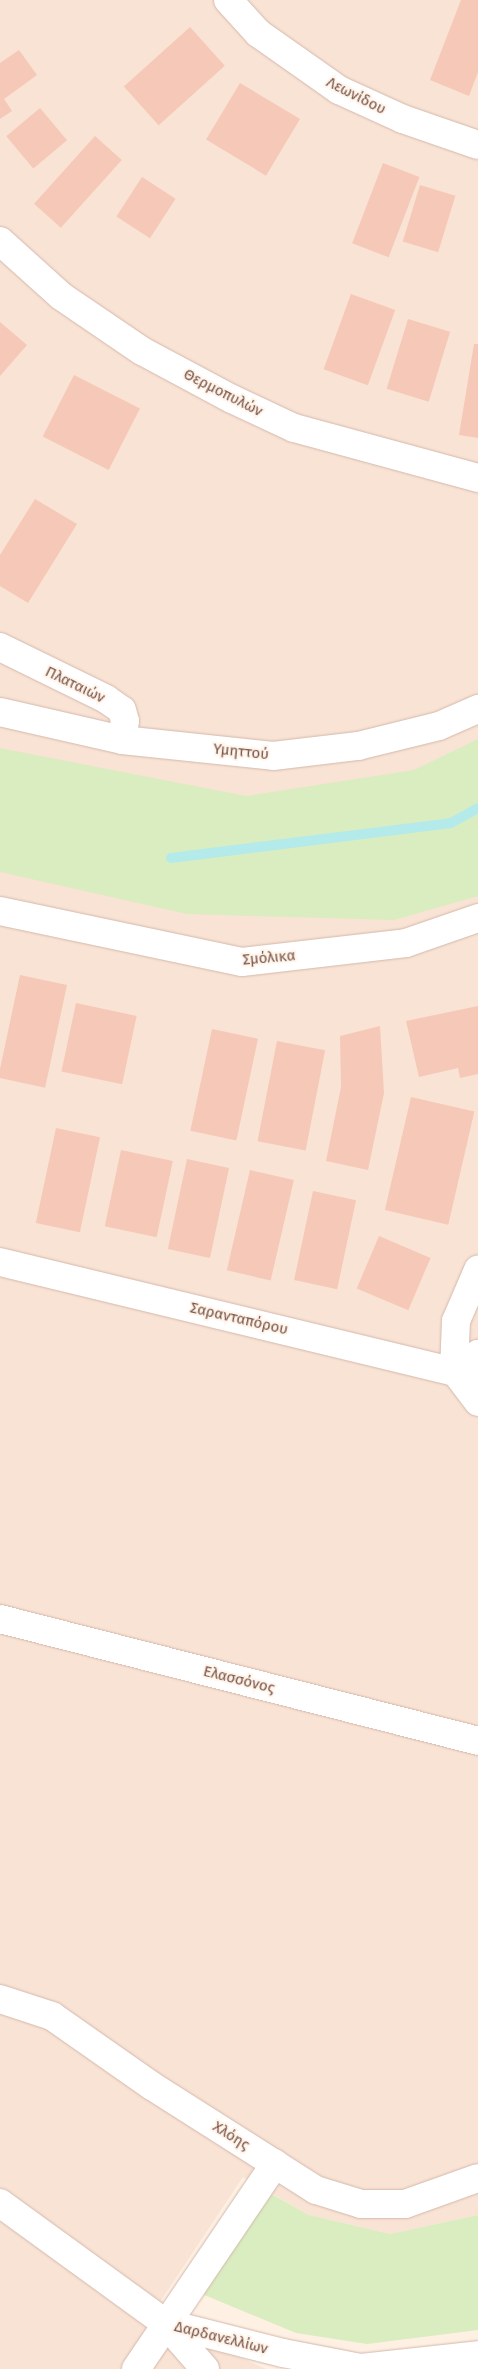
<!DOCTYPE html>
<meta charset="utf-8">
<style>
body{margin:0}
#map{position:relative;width:478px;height:2369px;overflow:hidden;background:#fef0e3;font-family:"Fira Sans",sans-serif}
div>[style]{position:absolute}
.residential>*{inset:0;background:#f9e3d4}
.green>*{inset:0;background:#d9edc0}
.stream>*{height:10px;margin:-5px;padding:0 5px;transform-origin:5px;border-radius:5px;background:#b5eaea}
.building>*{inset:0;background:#f6c8b8;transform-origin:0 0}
.roads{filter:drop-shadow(0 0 1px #d3b8ab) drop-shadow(0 0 1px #d3b8ab)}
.minor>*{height:28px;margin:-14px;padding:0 14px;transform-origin:14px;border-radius:14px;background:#fff}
span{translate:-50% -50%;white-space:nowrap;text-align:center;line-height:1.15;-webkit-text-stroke:4px #fff5eb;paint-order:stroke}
.street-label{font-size:15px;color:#795146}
</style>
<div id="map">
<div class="residential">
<div style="clip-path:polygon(0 0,478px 0,478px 2215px,390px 2234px,309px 2215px,243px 2177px,150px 2317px,266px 2369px,0 2369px)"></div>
</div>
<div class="green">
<div style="clip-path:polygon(478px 739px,478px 896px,394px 920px,187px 914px,0 872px,0 748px,246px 796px,414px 770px)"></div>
<div style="clip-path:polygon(248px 2181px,309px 2215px,390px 2234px,478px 2215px,478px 2330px,367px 2344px,296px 2333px,190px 2289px)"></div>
</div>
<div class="stream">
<div style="left:171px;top:858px;width:282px;rotate:-7.1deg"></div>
<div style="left:451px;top:823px;width:31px;rotate:-29deg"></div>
</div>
<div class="building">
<div style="clip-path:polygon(461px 0,478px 0,478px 72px,469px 96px,430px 80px)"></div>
<div style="left:190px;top:27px;width:52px;height:89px;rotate:48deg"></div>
<div style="clip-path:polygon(19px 50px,37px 75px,4px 99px,12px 111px,0 119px,0 63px)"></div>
<div style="left:240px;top:83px;width:70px;height:66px;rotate:31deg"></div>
<div style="left:40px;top:108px;width:42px;height:44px;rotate:50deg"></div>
<div style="left:95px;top:136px;width:36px;height:91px;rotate:42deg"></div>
<div style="left:383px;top:163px;width:39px;height:86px;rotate:21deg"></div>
<div style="left:142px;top:177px;width:40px;height:47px;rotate:33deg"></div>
<div style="left:420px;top:185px;width:37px;height:59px;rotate:17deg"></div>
<div style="left:351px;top:294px;width:47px;height:80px;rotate:20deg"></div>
<div style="left:408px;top:319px;width:44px;height:73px;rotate:17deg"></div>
<div style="clip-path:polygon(0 322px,27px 345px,0 376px)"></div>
<div style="clip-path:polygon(474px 344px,478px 344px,478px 438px,459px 435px)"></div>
<div style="left:74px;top:375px;width:74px;height:69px;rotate:27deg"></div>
<div style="clip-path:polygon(35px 499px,77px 524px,28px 603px,0 586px,0 555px)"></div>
<div style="left:20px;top:975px;width:48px;height:105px;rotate:12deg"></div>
<div style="left:76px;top:1003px;width:62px;height:70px;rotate:12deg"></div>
<div style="clip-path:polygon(478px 1006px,478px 1074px,460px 1078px,458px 1068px,419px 1077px,406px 1021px)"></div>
<div style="clip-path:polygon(380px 1026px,384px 1093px,368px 1170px,326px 1161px,341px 1087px,340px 1036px)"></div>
<div style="left:212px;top:1029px;width:47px;height:104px;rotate:12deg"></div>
<div style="left:277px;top:1041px;width:49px;height:102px;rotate:11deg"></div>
<div style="left:411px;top:1097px;width:65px;height:116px;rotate:13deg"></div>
<div style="left:56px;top:1128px;width:45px;height:97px;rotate:12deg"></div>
<div style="left:121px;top:1150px;width:53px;height:78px;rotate:12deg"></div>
<div style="left:187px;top:1159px;width:43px;height:92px;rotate:12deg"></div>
<div style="left:250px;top:1170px;width:45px;height:103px;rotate:13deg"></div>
<div style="left:313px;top:1191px;width:44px;height:91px;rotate:12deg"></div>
<div style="left:379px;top:1236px;width:56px;height:57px;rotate:23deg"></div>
</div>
<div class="roads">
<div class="minor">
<div style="left:228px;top:0;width:45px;rotate:47.7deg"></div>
<div style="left:258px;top:33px;width:99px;rotate:35.1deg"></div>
<div style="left:339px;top:90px;width:70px;rotate:24.4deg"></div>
<div style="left:403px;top:119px;width:79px;rotate:19.1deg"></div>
<div style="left:0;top:241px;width:82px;rotate:42deg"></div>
<div style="left:61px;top:296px;width:98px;rotate:34.2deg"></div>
<div style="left:142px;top:351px;width:102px;rotate:28.1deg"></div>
<div style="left:232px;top:399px;width:68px;rotate:25.1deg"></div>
<div style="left:294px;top:428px;width:191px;rotate:15.2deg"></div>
<div style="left:0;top:647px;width:118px;rotate:26.1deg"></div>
<div style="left:106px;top:699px;width:19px;rotate:35deg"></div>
<div style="left:122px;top:710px;width:11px;rotate:75deg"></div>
<div style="left:125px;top:721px;width:19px;rotate:99deg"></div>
<div style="left:0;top:712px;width:125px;rotate:12.9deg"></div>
<div style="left:122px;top:740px;width:152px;rotate:6deg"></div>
<div style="left:273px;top:756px;width:86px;rotate:-6.7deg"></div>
<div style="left:358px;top:746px;width:83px;rotate:-13.9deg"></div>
<div style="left:439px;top:726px;width:43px;rotate:-23.6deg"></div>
<div style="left:0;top:911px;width:247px;rotate:11.9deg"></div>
<div style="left:242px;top:962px;width:165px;rotate:-6.6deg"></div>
<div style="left:406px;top:943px;width:76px;rotate:-19.1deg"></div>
<div style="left:0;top:1262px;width:492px;rotate:13.6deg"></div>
<div style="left:454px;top:1370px;width:49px;rotate:-87.7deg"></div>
<div style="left:456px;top:1321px;width:56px;rotate:-66.7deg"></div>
<div style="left:454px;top:1370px;width:40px;rotate:53deg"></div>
<div style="left:454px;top:1370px;width:29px;rotate:-34deg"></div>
<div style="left:0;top:1619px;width:493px;rotate:14.3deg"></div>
<div style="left:0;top:1999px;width:55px;rotate:18.1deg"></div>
<div style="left:52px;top:2016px;width:122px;rotate:35deg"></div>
<div style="left:152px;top:2086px;width:194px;rotate:32.4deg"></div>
<div style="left:316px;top:2190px;width:47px;rotate:17.3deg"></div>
<div style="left:361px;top:2204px;width:44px"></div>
<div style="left:405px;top:2204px;width:77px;rotate:-19.6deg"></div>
<div style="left:0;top:2203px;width:204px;rotate:36deg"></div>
<div style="left:165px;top:2323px;width:122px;rotate:14.3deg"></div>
<div style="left:283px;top:2353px;width:79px;rotate:10.9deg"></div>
<div style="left:361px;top:2368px;width:118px;rotate:-6.3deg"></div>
<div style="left:165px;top:2323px;width:61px;rotate:49deg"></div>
<div style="left:136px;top:2369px;width:248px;rotate:-55.9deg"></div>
</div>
</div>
<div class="street-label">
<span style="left:356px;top:96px;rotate:27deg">Λεωνίδου</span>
<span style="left:223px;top:393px;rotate:27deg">Θερμοπυλών</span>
<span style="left:75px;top:685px;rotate:26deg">Πλαταιών</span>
<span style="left:241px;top:752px;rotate:6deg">Υμηττού</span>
<span style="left:269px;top:958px;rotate:-5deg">Σμόλικα</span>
<span style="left:239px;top:1319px;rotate:13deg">Σαρανταπόρου</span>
<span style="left:239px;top:1680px;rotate:14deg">Ελασσόνος</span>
<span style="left:231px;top:2136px;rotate:32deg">Χλόης</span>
<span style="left:221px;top:2338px;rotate:14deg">Δαρδανελλίων</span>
</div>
</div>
